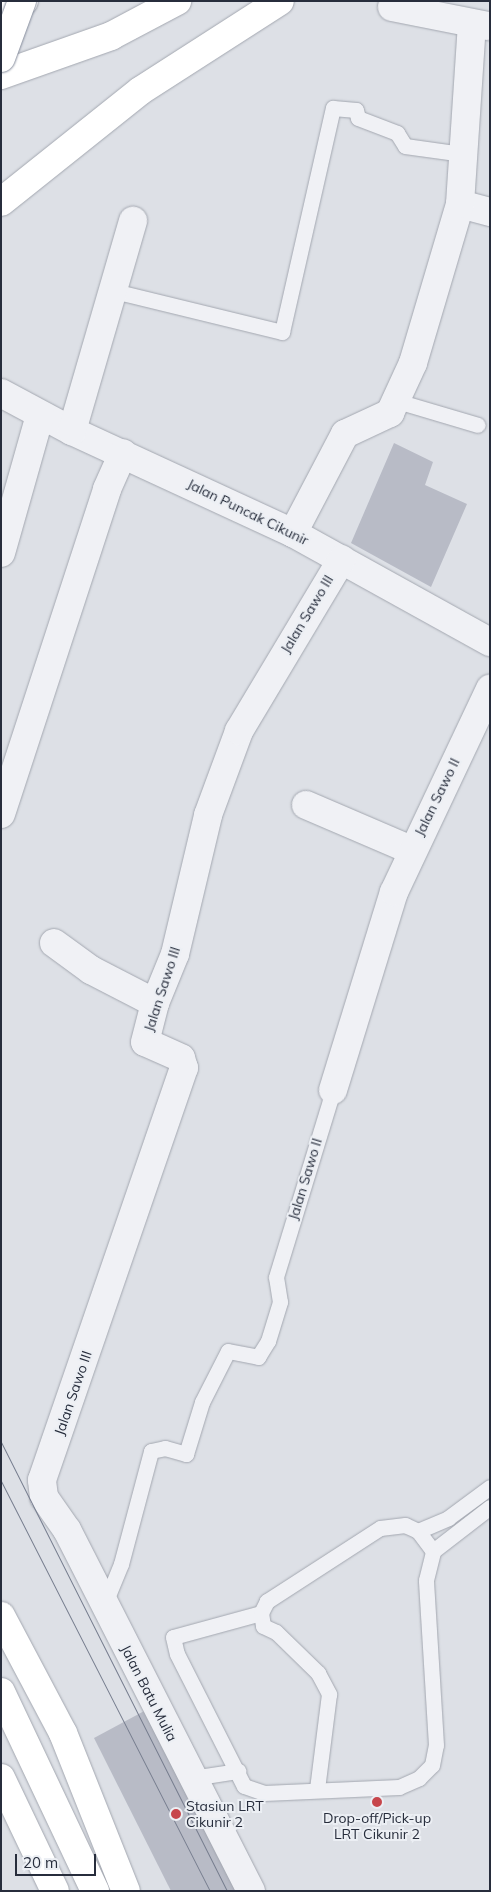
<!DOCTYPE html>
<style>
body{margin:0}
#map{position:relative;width:491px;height:1892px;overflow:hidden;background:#dde0e6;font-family:Mulish,sans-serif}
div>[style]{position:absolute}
.building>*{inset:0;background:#b8bbc6}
.roads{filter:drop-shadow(0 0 1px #a3a7b0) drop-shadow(0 0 1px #a3a7b0)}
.lane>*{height:15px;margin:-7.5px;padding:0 7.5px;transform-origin:7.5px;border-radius:7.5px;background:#f0f1f5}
.street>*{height:28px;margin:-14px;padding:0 14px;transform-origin:14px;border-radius:14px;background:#f0f1f5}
.highway>*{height:28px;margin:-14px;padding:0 14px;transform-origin:14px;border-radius:14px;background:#fff}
.tram>*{height:1px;margin:-0.5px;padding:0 0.5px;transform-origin:0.5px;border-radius:0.5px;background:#777e8f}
.bridges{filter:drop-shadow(0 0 1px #858c9c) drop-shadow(0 0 1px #858c9c)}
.highway-bridge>*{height:28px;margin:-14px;padding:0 14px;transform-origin:14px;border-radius:14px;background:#fff}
.dots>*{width:14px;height:14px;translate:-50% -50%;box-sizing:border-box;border:2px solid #eceff4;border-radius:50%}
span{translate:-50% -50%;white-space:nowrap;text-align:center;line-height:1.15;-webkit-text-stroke:4px #eceff4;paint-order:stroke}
.street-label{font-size:14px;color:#272d3c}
.poi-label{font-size:14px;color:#272d3c}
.left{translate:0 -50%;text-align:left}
.frame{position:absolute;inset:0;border:2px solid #272d3c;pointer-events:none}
.scale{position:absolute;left:15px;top:1854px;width:81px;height:22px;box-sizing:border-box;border:2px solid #272d3c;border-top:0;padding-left:6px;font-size:15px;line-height:18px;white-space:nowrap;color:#272d3c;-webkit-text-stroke:4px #eceff4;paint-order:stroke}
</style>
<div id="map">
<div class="building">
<div style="clip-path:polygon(394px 443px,433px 462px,425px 485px,467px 504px,431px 587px,351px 543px)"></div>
<div style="clip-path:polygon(161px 1702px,259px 1891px,171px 1891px,94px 1738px)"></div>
</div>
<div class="roads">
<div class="lane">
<div style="left:114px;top:291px;width:173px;rotate:13.7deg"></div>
<div style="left:282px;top:332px;width:230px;rotate:-77.2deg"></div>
<div style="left:333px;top:108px;width:23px;rotate:5deg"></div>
<div style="left:356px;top:110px;width:8px;rotate:76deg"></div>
<div style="left:358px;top:118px;width:42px;rotate:21deg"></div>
<div style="left:397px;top:133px;width:15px;rotate:58deg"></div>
<div style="left:405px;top:146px;width:59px;rotate:7.9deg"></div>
<div style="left:397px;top:401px;width:84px;rotate:16.5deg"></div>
<div style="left:418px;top:1531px;width:33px;rotate:-23deg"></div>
<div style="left:448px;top:1518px;width:52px;rotate:-36.4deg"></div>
<div style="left:433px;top:1551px;width:72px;rotate:-37.7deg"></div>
<div style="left:105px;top:1603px;width:42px;rotate:-67.7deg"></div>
<div style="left:121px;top:1564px;width:117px;rotate:-75.1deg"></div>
<div style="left:151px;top:1451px;width:14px;rotate:-12deg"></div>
<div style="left:165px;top:1448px;width:22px;rotate:16deg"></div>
<div style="left:186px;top:1454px;width:54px;rotate:-72.9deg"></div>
<div style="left:202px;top:1402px;width:57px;rotate:-63deg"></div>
<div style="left:228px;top:1351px;width:31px;rotate:11deg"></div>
<div style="left:258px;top:1357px;width:19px;rotate:-58deg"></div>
<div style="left:268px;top:1341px;width:41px;rotate:-72.9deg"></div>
<div style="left:280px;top:1302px;width:25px;rotate:-99deg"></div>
<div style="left:276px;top:1277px;width:195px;rotate:-73deg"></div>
<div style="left:261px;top:1613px;width:91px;rotate:164.7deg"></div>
<div style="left:173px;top:1637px;width:17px;rotate:77deg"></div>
<div style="left:177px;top:1654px;width:148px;rotate:63.1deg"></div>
<div style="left:244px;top:1786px;width:21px;rotate:19deg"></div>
<div style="left:264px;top:1793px;width:135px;rotate:-2.5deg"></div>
<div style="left:399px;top:1787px;width:22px;rotate:-24deg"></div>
<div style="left:419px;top:1778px;width:18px;rotate:-45deg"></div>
<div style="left:432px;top:1765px;width:20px;rotate:-79deg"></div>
<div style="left:436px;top:1745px;width:165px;rotate:-93.5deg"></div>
<div style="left:426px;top:1580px;width:30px;rotate:-76deg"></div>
<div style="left:433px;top:1551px;width:25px;rotate:-127deg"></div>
<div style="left:418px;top:1531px;width:14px;rotate:-155deg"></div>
<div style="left:405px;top:1525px;width:25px;rotate:173deg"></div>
<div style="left:380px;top:1528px;width:135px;rotate:147.1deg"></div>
<div style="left:267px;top:1601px;width:13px;rotate:117deg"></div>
<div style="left:261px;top:1613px;width:13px;rotate:81deg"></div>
<div style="left:263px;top:1626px;width:14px;rotate:25deg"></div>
<div style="left:276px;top:1632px;width:59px;rotate:44.3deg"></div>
<div style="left:318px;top:1673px;width:24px;rotate:62deg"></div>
<div style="left:329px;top:1694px;width:96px;rotate:97.2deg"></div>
<div style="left:192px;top:1778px;width:47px;rotate:-8.7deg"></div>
</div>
<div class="street">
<div style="left:392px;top:7px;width:98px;rotate:11.2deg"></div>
<div style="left:460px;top:204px;width:31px;rotate:15deg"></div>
<div style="left:1px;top:393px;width:81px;rotate:28.2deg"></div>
<div style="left:72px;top:431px;width:243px;rotate:24.8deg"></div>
<div style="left:293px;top:533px;width:225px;rotate:29deg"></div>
<div style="left:72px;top:431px;width:219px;rotate:-73.8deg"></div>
<div style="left:293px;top:533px;width:112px;rotate:-62.3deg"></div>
<div style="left:345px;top:434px;width:50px;rotate:-25deg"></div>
<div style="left:390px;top:413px;width:55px;rotate:-65.3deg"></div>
<div style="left:413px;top:363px;width:166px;rotate:-73.5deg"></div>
<div style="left:460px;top:204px;width:181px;rotate:-86.2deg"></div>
<div style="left:1px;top:553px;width:143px;rotate:-74.2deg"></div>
<div style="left:306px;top:805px;width:114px;rotate:23.2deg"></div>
<div style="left:1px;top:814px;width:342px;rotate:-71.9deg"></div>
<div style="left:107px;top:489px;width:39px;rotate:-66deg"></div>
<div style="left:54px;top:943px;width:46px;rotate:36.1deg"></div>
<div style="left:91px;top:970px;width:72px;rotate:27.3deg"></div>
<div style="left:333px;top:1090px;width:207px;rotate:-72.9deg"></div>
<div style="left:394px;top:892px;width:225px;rotate:-64.7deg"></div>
<div style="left:251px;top:1891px;width:405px;rotate:-117deg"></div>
<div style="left:67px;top:1530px;width:40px;rotate:-124.9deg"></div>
<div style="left:44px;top:1497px;width:17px;rotate:-97deg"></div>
<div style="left:42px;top:1480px;width:436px;rotate:-71deg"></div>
<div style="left:184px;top:1068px;width:10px;rotate:-107deg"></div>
<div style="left:181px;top:1058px;width:39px;rotate:-156deg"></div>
<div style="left:145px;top:1042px;width:40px;rotate:-75.6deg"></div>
<div style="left:155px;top:1003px;width:53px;rotate:-67.8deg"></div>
<div style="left:175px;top:954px;width:143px;rotate:-76.6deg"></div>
<div style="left:208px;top:815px;width:90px;rotate:-69.7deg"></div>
<div style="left:239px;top:731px;width:200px;rotate:-59.1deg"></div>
</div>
<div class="highway">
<div style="left:1px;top:3px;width:23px;rotate:-5deg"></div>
<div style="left:1px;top:75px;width:117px;rotate:-19.5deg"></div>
<div style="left:111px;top:36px;width:75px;rotate:-27.9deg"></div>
<div style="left:1px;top:202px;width:178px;rotate:-38.6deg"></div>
<div style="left:140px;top:91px;width:166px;rotate:-32.7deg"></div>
<div style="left:1px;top:1616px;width:132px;rotate:62.1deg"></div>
<div style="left:63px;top:1733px;width:170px;rotate:68.3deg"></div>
<div style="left:1px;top:1692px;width:220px;rotate:64.7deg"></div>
<div style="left:1px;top:1778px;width:125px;rotate:64.5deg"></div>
</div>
</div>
<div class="tram">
<div style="left:1px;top:1442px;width:503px;rotate:63.28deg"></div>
<div style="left:1px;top:1481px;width:460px;rotate:63deg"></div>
</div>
<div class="bridges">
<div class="highway-bridge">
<div style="left:1px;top:58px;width:61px;rotate:-69.8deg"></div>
</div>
</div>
<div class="dots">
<div style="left:377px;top:1802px;background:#c7464c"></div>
<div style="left:176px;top:1814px;background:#c7464c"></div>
</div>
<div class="street-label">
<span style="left:248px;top:512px;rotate:26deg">Jalan Puncak Cikunir</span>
<span style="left:307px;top:614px;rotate:-59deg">Jalan Sawo III</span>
<span style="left:437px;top:797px;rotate:-64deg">Jalan Sawo II</span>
<span style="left:162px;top:989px;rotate:-72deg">Jalan Sawo III</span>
<span style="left:305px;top:1179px;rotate:-73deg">Jalan Sawo II</span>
<span style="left:73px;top:1393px;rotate:-71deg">Jalan Sawo III</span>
<span style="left:149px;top:1693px;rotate:63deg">Jalan Batu Mulia</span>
</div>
<div class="poi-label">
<span class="left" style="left:186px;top:1814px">Stasiun LRT<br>Cikunir 2</span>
<span style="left:377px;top:1826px">Drop-off/Pick-up<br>LRT Cikunir 2</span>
</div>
<div class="frame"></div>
<div class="scale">20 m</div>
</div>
